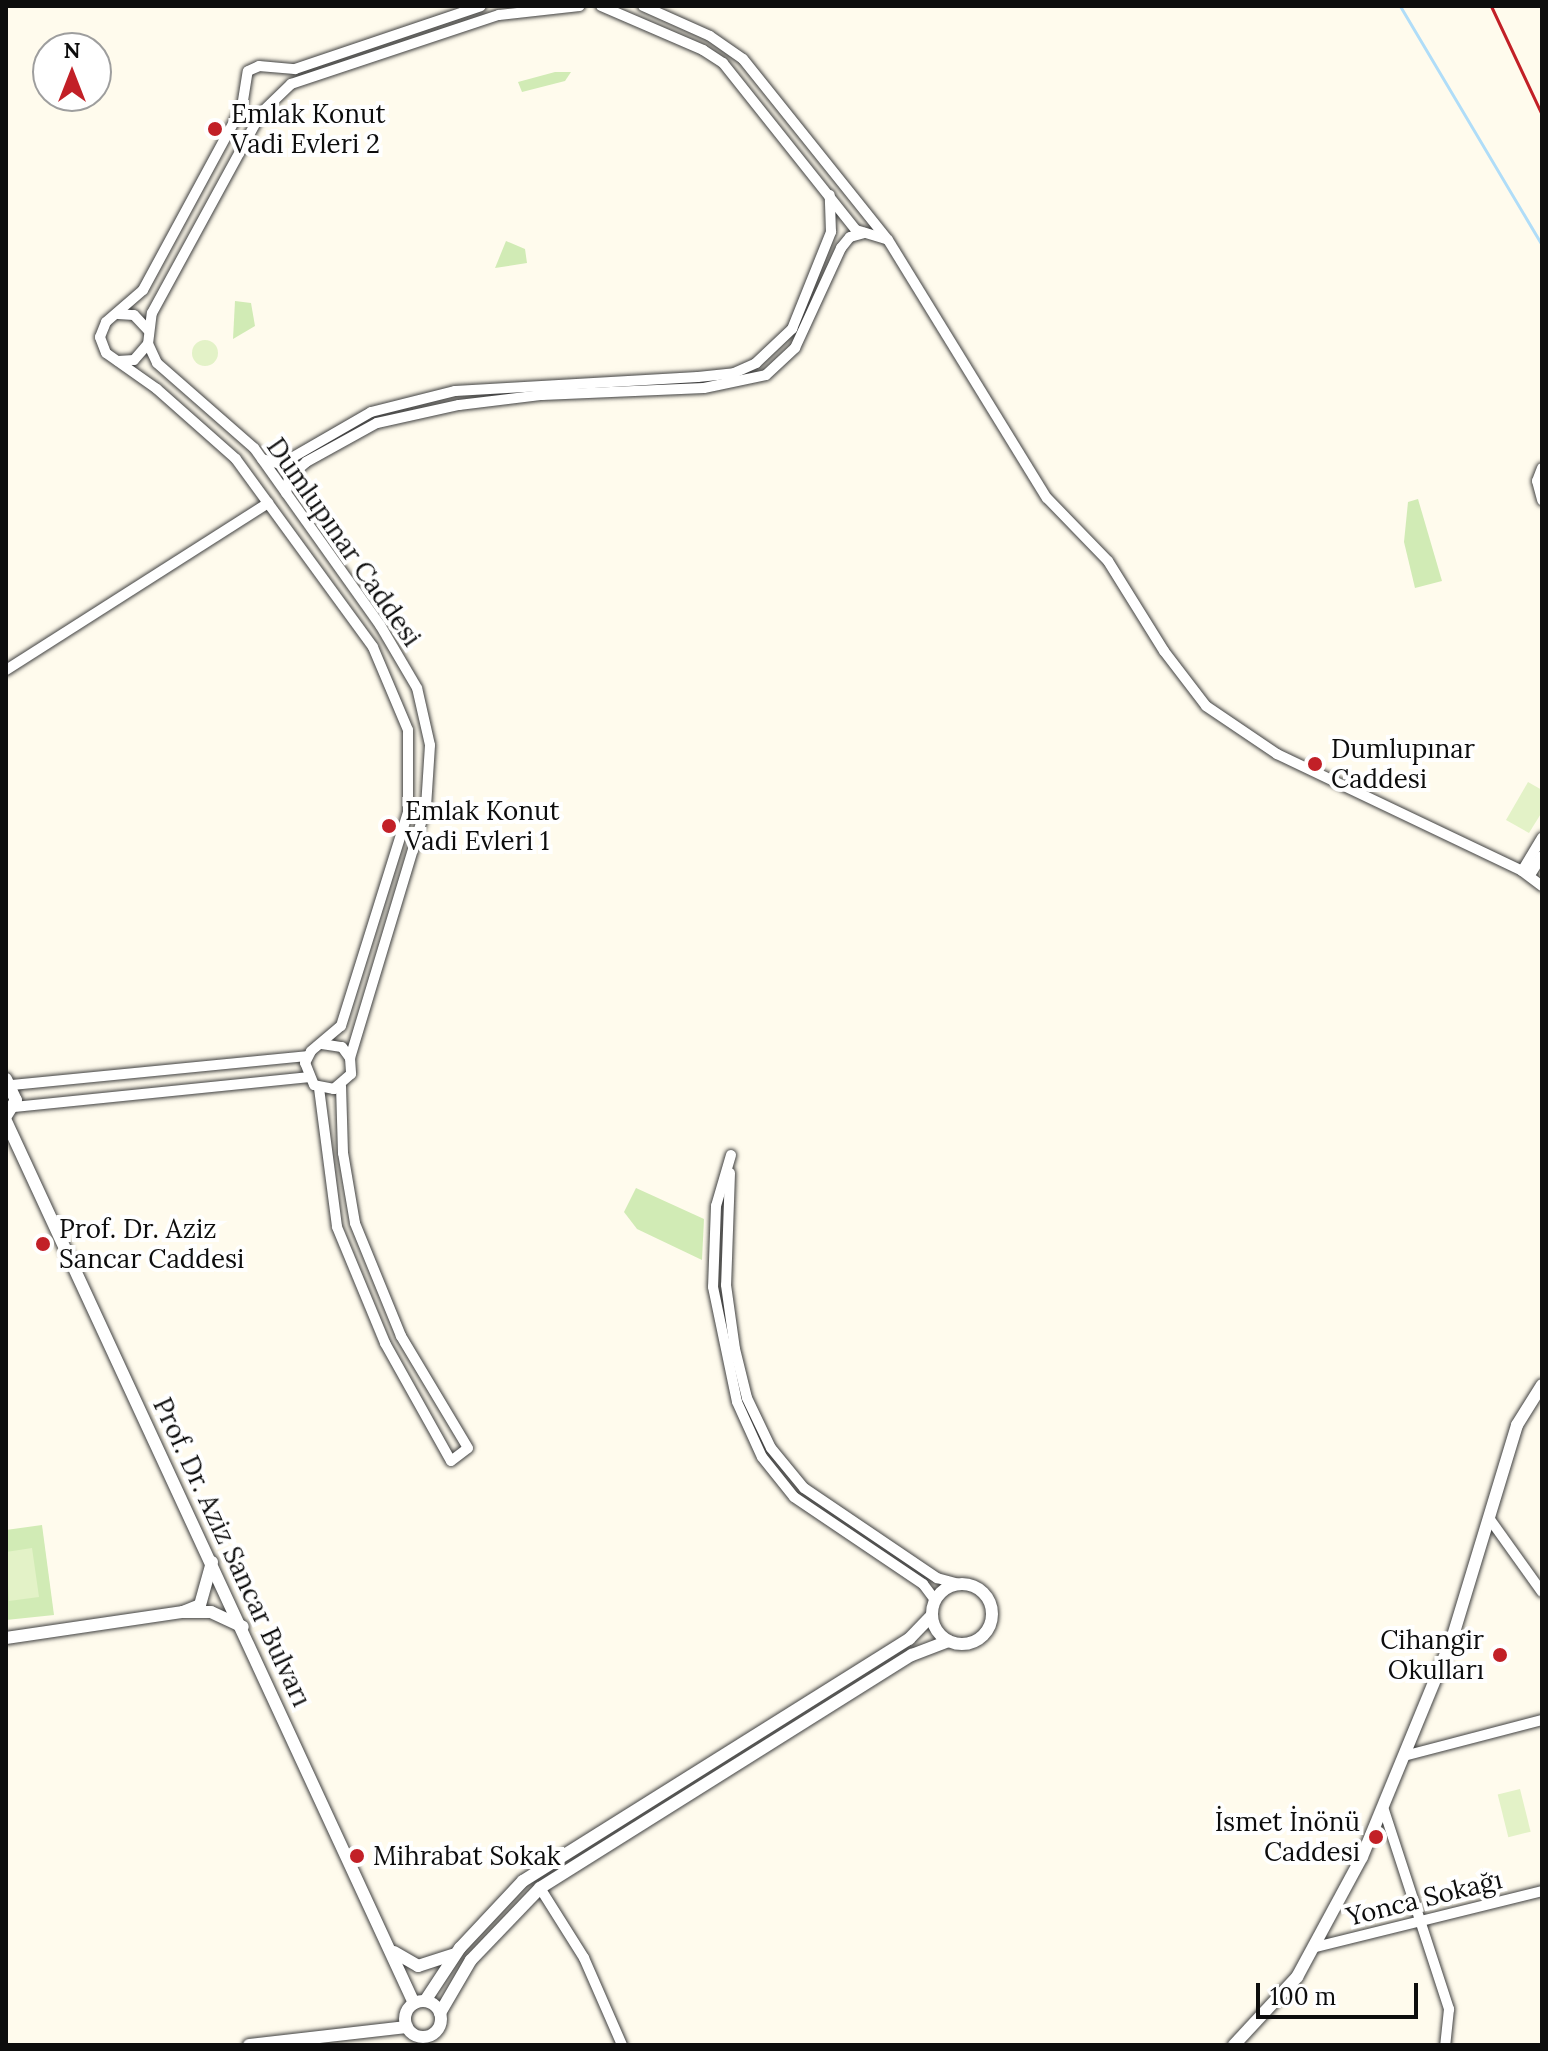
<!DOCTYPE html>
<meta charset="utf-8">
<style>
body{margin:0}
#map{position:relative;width:1548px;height:2051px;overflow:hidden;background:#fffbed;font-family:Lora,serif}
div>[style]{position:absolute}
.green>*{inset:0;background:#d1ebb5}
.pitch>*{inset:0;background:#e3f2c7;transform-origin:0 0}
.round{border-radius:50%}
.stream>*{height:3px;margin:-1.5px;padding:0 1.5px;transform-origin:1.5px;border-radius:1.5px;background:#b0ddf8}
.roads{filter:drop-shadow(0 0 2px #404040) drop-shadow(0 0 2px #404040)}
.minor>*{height:10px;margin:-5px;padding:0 5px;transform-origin:5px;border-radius:5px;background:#fff}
.tertiary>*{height:12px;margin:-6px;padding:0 6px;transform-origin:6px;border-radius:6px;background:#fff}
.tertiary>.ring{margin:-6px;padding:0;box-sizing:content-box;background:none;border:12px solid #fff;border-radius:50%}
.rail>*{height:3px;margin:-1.5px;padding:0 1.5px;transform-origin:1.5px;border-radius:1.5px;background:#c22027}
.dots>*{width:22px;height:22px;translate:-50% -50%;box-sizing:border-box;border:4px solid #fff;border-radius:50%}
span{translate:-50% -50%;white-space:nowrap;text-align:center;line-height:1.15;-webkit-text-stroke:8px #fff;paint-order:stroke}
.poi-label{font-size:26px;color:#0d0d0d}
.left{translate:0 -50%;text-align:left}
.right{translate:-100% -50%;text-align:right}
.street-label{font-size:26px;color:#0d0d0d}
.frame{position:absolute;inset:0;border:8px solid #0d0d0d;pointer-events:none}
.north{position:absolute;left:32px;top:32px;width:80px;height:80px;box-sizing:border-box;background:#fff;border:2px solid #9e9e9e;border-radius:50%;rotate:0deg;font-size:22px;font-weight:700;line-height:32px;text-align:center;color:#0d0d0d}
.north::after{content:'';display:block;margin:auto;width:28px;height:36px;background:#c22027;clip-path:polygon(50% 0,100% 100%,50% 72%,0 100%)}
.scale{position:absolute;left:1256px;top:1983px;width:162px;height:36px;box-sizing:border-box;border:4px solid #0d0d0d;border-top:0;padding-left:10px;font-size:24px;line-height:28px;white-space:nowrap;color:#0d0d0d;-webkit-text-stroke:6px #fff;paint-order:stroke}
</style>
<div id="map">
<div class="green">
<div style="clip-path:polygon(555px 72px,571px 72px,565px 81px,522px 92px,518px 82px)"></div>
<div style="clip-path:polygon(506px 241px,525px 249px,527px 263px,495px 268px)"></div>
<div style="clip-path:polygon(235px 301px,251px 303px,255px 326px,233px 339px)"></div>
<div style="clip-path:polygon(1418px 499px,1442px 581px,1415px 588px,1404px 542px,1408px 502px)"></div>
<div style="clip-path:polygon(636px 1188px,704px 1219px,702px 1260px,637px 1229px,624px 1212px)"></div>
<div style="clip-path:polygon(42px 1525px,54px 1615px,6px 1620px,6px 1530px)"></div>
</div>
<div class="pitch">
<div class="round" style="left:192px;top:340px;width:26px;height:26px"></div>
<div style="clip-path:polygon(1528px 782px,1542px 790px,1542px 812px,1529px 833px,1506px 820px)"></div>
<div style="clip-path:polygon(32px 1548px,39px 1597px,9px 1601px,6px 1552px)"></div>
<div style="left:1520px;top:1789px;width:44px;height:23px;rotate:76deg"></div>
</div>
<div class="stream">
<div style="left:1400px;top:6px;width:278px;rotate:59.3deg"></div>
</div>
<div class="roads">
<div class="minor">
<div style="left:601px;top:6px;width:111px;rotate:23.3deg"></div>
<div style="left:703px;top:50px;width:24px;rotate:33deg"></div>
<div style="left:723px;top:63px;width:213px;rotate:51.5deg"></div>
<div style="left:856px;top:230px;width:31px;rotate:17deg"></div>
<div style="left:643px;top:6px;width:73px;rotate:24.1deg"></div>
<div style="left:710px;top:36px;width:40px;rotate:34.9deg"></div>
<div style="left:743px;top:59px;width:232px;rotate:51.3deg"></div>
<div style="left:888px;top:240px;width:303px;rotate:58.4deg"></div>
<div style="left:1047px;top:498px;width:88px;rotate:45.9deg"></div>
<div style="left:1108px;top:561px;width:106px;rotate:58.1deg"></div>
<div style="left:1164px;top:651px;width:69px;rotate:52.6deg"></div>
<div style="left:1206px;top:706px;width:86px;rotate:34.1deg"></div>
<div style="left:1277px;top:754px;width:272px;rotate:25.5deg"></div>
<div style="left:1522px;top:871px;width:25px;rotate:37deg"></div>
<div style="left:118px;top:314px;width:16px;rotate:4deg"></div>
<div style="left:134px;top:315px;width:21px;rotate:47deg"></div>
<div style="left:118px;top:361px;width:16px;rotate:-4deg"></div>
<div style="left:134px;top:360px;width:21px;rotate:-49deg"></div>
<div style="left:262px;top:459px;width:20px;rotate:15deg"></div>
<div style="left:281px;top:464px;width:104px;rotate:-30deg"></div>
<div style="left:371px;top:412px;width:87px;rotate:-14deg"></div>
<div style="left:455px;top:391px;width:243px;rotate:-3.3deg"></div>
<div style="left:698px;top:377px;width:36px;rotate:-6deg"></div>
<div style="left:734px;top:373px;width:24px;rotate:-24deg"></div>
<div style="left:756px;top:363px;width:50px;rotate:-43.4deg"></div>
<div style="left:792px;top:329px;width:105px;rotate:-68.1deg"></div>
<div style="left:831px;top:232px;width:37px;rotate:-92deg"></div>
<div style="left:1542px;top:468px;width:14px;rotate:111deg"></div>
<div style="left:1537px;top:481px;width:20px;rotate:75deg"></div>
<div style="left:286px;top:493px;width:16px;rotate:-79deg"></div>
<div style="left:289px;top:477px;width:23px;rotate:-41deg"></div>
<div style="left:306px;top:462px;width:81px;rotate:-28.8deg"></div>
<div style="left:377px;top:423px;width:84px;rotate:-12.4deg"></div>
<div style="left:459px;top:405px;width:84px;rotate:-6.9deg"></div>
<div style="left:542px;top:395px;width:162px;rotate:-2.5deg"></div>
<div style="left:704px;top:388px;width:63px;rotate:-11.8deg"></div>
<div style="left:766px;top:375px;width:40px;rotate:-43deg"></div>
<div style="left:795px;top:348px;width:110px;rotate:-65.3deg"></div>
<div style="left:841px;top:248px;width:14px;rotate:-51deg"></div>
<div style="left:850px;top:237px;width:15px;rotate:-16deg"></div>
<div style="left:6px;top:670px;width:311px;rotate:-32.5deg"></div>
<div style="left:1522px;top:871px;width:39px;rotate:-59deg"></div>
<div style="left:1530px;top:875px;width:22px;rotate:-58deg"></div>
<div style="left:322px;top:1044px;width:20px;rotate:9deg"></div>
<div style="left:342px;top:1047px;width:14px;rotate:54deg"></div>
<div style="left:350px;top:1058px;width:16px;rotate:86deg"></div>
<div style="left:351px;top:1074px;width:23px;rotate:139deg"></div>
<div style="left:334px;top:1089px;width:20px;rotate:-169deg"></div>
<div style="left:314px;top:1085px;width:24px;rotate:-112deg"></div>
<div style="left:305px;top:1063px;width:13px;rotate:-63deg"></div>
<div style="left:311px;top:1051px;width:39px;rotate:-40deg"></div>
<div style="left:341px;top:1026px;width:224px;rotate:-72.6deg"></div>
<div style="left:408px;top:812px;width:82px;rotate:-90deg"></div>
<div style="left:408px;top:730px;width:90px;rotate:-112.9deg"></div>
<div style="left:373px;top:647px;width:233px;rotate:-126.1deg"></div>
<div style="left:236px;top:459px;width:106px;rotate:-138.5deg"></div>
<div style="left:157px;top:389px;width:62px;rotate:-144.8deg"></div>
<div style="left:106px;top:353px;width:17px;rotate:-111deg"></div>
<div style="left:100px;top:337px;width:16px;rotate:-68deg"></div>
<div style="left:106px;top:322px;width:49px;rotate:-40.9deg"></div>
<div style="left:143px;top:290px;width:208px;rotate:-61.6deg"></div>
<div style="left:242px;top:107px;width:36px;rotate:-81deg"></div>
<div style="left:248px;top:71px;width:12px;rotate:-24deg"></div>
<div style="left:259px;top:66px;width:36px;rotate:5deg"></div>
<div style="left:295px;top:69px;width:196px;rotate:-18.7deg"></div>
<div style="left:350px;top:1058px;width:262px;rotate:-73.2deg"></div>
<div style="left:426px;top:807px;width:62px;rotate:-86.3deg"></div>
<div style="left:430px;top:745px;width:58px;rotate:-102.8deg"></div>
<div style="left:417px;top:688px;width:73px;rotate:-120.4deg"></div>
<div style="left:380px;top:625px;width:217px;rotate:-125.4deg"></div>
<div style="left:254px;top:448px;width:129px;rotate:-138.8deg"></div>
<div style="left:157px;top:363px;width:21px;rotate:-115deg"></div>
<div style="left:148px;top:344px;width:31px;rotate:-83deg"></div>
<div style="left:152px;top:313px;width:228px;rotate:-61.4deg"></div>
<div style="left:261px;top:113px;width:42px;rotate:-44deg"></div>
<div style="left:291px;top:84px;width:219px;rotate:-18.4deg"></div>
<div style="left:499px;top:15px;width:81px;rotate:-6.3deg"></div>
<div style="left:12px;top:1085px;width:296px;rotate:-5.6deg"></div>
<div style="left:319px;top:1088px;width:140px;rotate:82.6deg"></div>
<div style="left:337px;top:1227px;width:126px;rotate:67.5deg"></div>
<div style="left:385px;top:1343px;width:135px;rotate:60.8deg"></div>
<div style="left:451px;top:1461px;width:21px;rotate:-37deg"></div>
<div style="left:468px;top:1448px;width:131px;rotate:-120.9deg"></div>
<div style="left:401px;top:1336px;width:122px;rotate:-112.2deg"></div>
<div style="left:355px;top:1223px;width:71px;rotate:-99.7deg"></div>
<div style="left:343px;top:1153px;width:67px;rotate:-91.7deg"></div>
<div style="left:14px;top:1107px;width:295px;rotate:-5.8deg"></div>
<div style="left:731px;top:1155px;width:53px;rotate:106.4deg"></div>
<div style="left:716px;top:1206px;width:81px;rotate:92.1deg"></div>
<div style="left:713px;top:1287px;width:117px;rotate:78.2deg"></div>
<div style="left:737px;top:1402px;width:60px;rotate:65.6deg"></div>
<div style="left:762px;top:1457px;width:51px;rotate:51.3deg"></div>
<div style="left:794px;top:1497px;width:156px;rotate:34deg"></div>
<div style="left:923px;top:1584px;width:20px;rotate:53deg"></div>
<div style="left:730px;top:1173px;width:112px;rotate:92deg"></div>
<div style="left:726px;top:1285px;width:65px;rotate:82deg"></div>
<div style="left:735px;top:1349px;width:50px;rotate:76.2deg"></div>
<div style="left:747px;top:1398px;width:55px;rotate:64.4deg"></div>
<div style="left:771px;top:1448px;width:52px;rotate:50.5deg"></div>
<div style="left:804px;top:1488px;width:161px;rotate:34.1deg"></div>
<div style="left:937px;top:1578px;width:24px;rotate:15deg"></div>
<div style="left:1489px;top:1518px;width:91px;rotate:54.4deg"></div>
<div style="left:1404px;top:1756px;width:143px;rotate:-14.6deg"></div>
<div style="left:1383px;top:1807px;width:213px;rotate:71.9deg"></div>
<div style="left:1449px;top:2009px;width:36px;rotate:96deg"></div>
<div style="left:540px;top:1888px;width:83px;rotate:57.8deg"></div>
<div style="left:584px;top:1958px;width:95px;rotate:66.4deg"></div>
<div style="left:1316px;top:1947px;width:233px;rotate:-13.9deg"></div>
</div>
<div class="tertiary">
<div style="left:6px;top:1079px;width:23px;rotate:65deg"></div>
<div style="left:16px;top:1100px;width:19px;rotate:122deg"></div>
<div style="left:6px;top:1121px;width:972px;rotate:65.18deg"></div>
<div style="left:212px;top:1562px;width:45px;rotate:105.6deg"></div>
<div style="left:200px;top:1605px;width:18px;rotate:158deg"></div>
<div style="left:183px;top:1612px;width:28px"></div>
<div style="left:211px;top:1612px;width:35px;rotate:25deg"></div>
<div class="ring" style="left:932px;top:1584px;width:48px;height:48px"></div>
<div style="left:6px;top:1638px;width:179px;rotate:-8.4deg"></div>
<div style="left:394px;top:1952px;width:28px;rotate:30deg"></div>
<div style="left:418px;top:1966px;width:36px;rotate:-18deg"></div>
<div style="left:425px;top:2001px;width:64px;rotate:-56.6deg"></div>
<div style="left:460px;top:1948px;width:92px;rotate:-46.8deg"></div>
<div style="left:523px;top:1881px;width:456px;rotate:-32.1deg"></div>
<div style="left:909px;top:1639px;width:32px;rotate:-46deg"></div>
<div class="ring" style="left:405px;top:2001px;width:24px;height:24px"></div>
<div style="left:440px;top:2013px;width:61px;rotate:-59.7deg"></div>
<div style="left:471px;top:1960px;width:100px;rotate:-46.2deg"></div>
<div style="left:540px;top:1888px;width:439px;rotate:-32.1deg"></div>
<div style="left:912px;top:1655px;width:39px;rotate:-21deg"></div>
<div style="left:249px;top:2045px;width:159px;rotate:-6.5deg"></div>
<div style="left:1234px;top:2045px;width:93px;rotate:-47.2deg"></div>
<div style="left:1297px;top:1977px;width:136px;rotate:-61.6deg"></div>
<div style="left:1362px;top:1857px;width:236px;rotate:-67.6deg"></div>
<div style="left:1452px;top:1639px;width:224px;rotate:-73.1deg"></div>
<div style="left:1517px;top:1425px;width:47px;rotate:-58deg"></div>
</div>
</div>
<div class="rail">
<div style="left:1491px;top:6px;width:120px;rotate:64.9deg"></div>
</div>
<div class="dots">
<div style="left:215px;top:129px;background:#c22027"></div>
<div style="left:1315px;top:764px;background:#c22027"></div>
<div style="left:389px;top:826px;background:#c22027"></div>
<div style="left:43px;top:1244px;background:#c22027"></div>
<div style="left:1500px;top:1655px;background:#c22027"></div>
<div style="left:1376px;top:1837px;background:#c22027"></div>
<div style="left:357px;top:1856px;background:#c22027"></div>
</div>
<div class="poi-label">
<span class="left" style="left:231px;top:129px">Emlak Konut<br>Vadi Evleri 2</span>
<span class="left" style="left:1331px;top:764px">Dumlupınar<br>Caddesi</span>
<span class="left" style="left:405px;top:826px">Emlak Konut<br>Vadi Evleri 1</span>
<span class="left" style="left:59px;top:1244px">Prof. Dr. Aziz<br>Sancar Caddesi</span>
<span class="right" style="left:1484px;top:1655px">Cihangir<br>Okulları</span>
<span class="right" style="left:1360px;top:1837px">İsmet İnönü<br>Caddesi</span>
<span class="left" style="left:373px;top:1856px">Mihrabat Sokak</span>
</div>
<div class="street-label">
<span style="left:344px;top:542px;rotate:55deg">Dumlupınar Caddesi</span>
<span style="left:232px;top:1552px;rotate:65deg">Prof. Dr. Aziz Sancar Bulvarı</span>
<span style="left:1424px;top:1898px;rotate:-14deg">Yonca Sokağı</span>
</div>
<div class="frame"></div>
<div class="north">N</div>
<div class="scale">100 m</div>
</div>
